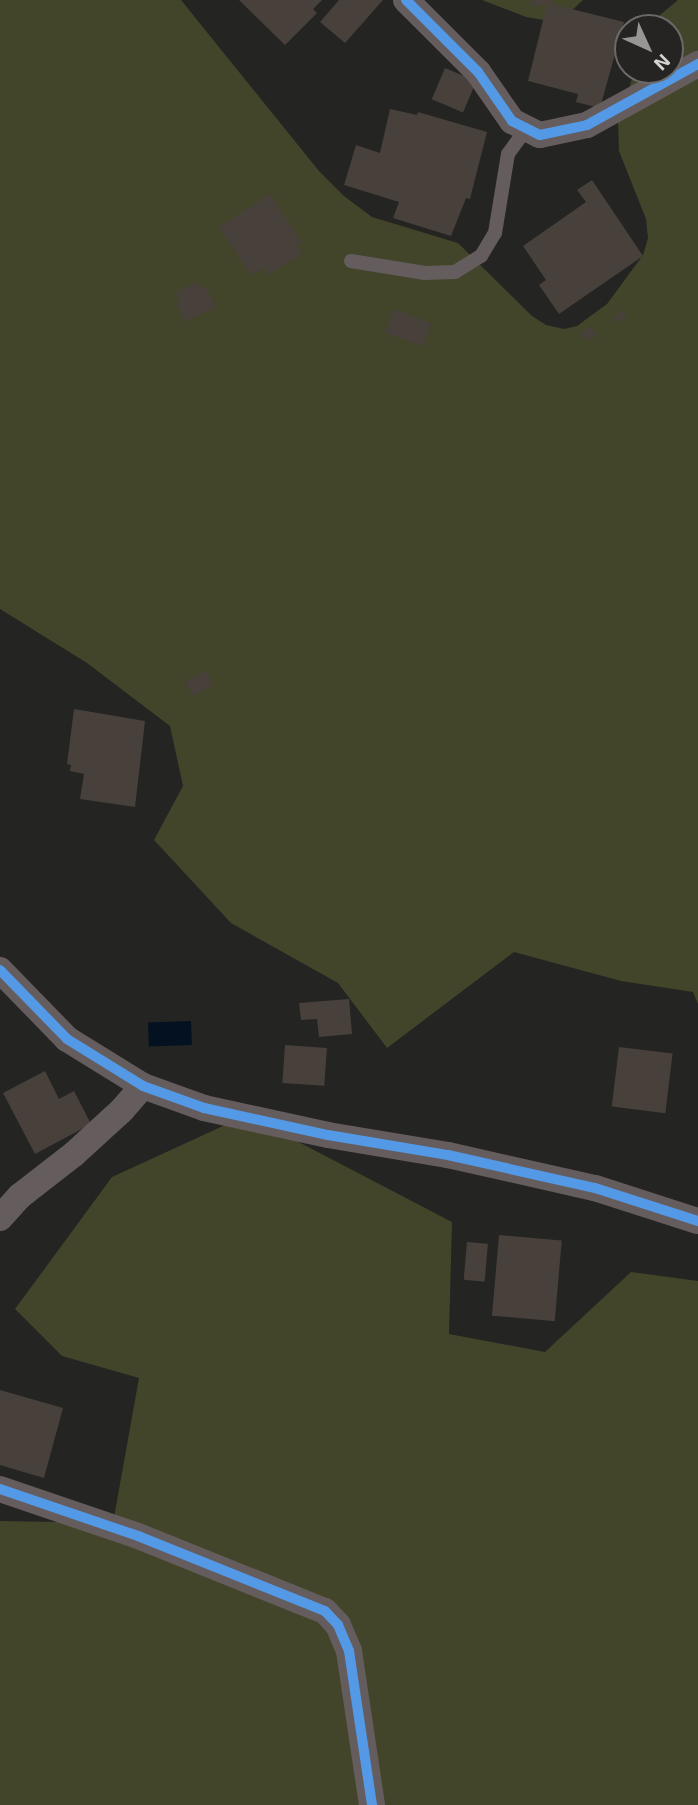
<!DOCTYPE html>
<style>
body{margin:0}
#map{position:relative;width:698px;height:1805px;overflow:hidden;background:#242423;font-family:"Exo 2",sans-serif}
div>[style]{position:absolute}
.green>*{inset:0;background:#424529}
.water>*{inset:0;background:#031120;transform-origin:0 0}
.building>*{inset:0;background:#48403a;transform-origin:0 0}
.lane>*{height:14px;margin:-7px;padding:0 7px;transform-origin:7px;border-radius:7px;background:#655c5e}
.street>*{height:26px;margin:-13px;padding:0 13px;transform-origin:13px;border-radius:13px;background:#655c5e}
.cycleway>*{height:10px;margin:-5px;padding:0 5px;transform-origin:5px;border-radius:5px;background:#5399e6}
span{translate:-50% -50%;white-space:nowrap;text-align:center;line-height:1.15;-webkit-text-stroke:5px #252422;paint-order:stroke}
.north{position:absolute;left:614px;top:14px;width:70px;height:70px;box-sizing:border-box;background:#252422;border:2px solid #6b6a69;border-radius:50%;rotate:135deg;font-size:19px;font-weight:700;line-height:28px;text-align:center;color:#d5d4d3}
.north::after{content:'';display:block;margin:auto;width:24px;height:32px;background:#979695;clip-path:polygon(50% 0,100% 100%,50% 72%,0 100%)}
</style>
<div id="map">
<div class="green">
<div style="clip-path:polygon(0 0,181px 0,319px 171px,344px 196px,372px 217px,458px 243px,532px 316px,546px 325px,564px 329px,577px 326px,607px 304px,643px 255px,648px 238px,646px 219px,619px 151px,618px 121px,635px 70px,670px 70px,670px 28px,653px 28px,660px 15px,678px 0,698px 0,698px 1004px,693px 992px,621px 981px,514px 952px,387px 1048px,338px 983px,231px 923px,154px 840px,183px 786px,170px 726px,87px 663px,0 609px)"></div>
<div style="clip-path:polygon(482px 0,583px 0,567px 15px,544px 20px,526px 17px)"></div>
<div style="clip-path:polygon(247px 1115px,452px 1222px,449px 1334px,545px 1352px,631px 1272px,698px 1281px,698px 1805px,0 1805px,0 1521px,113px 1523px,139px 1378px,62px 1356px,15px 1309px,112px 1177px)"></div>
</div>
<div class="water">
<div style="left:191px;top:1021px;width:24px;height:43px;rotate:88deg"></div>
</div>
<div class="building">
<div style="clip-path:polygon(239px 0,322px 0,313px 9px,317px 13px,285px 45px)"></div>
<div style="clip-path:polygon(339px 0,383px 0,345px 43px,320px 22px)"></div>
<div style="clip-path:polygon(531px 0,552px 0,553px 4px,547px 3px,624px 22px,600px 108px,576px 102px,578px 94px,528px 81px,547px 4px,532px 7px)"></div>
<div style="left:445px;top:68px;width:34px;height:34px;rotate:23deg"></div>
<div style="clip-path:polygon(390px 109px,417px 115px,418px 112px,487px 132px,470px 199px,466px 198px,451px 236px,393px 218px,399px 202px,344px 185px,356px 145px,380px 153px)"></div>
<div style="clip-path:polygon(592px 180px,643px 256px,559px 314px,539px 285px,546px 280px,523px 246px,586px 202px,577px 190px)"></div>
<div style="clip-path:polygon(270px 194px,302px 243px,297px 246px,302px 254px,268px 275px,263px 268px,251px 276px,219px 227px)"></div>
<div style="clip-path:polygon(196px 282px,200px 288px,205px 286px,216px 307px,185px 322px,176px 305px,180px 303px,175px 293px)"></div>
<div style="left:393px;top:309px;width:41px;height:25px;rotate:20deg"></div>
<div style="left:623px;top:311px;width:7px;height:12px;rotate:56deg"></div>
<div style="clip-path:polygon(591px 327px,596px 335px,586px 341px,580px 333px)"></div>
<div style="left:206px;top:671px;width:16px;height:23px;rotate:63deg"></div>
<div style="clip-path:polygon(74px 709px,145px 721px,135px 807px,80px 799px,84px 774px,70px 771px,71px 765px,67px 764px)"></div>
<div style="clip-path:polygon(349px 999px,352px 1034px,319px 1037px,317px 1019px,301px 1020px,299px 1003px)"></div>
<div style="left:285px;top:1045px;width:42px;height:38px;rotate:4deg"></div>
<div style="left:619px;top:1047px;width:54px;height:60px;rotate:7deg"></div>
<div style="clip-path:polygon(45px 1071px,59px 1099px,74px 1091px,91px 1124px,35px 1154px,3px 1093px)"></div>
<div style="left:499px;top:1235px;width:63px;height:81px;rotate:5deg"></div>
<div style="left:467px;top:1242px;width:21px;height:38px;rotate:5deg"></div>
<div style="clip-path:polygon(0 1390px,63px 1408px,44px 1478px,0 1465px)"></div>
</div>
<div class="lane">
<div style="left:351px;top:261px;width:75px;rotate:9.2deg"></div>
<div style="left:425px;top:273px;width:30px;rotate:-2deg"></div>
<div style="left:455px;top:272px;width:31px;rotate:-32deg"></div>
<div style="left:481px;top:256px;width:27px;rotate:-59deg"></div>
<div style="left:495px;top:233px;width:80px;rotate:-80.7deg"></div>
<div style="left:508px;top:154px;width:32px;rotate:-54deg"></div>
</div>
<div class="street">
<div style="left:406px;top:0;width:102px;rotate:45deg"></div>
<div style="left:478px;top:72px;width:60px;rotate:55.2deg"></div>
<div style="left:512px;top:121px;width:31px;rotate:27deg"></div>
<div style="left:540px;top:135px;width:48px;rotate:-12deg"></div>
<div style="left:587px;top:125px;width:127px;rotate:-28.8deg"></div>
<div style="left:0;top:970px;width:96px;rotate:45.8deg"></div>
<div style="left:67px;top:1039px;width:89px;rotate:31.7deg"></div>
<div style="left:143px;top:1086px;width:65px;rotate:19.8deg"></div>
<div style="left:204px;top:1108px;width:127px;rotate:12.3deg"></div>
<div style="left:328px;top:1135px;width:122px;rotate:9.5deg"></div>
<div style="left:448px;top:1155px;width:151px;rotate:12.7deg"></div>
<div style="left:595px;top:1188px;width:108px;rotate:17.8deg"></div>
<div style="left:0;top:1218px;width:30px;rotate:-48deg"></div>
<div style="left:20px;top:1196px;width:68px;rotate:-37.9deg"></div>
<div style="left:74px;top:1154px;width:65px;rotate:-42.5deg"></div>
<div style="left:122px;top:1110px;width:32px;rotate:-49deg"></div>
<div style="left:0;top:1489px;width:146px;rotate:18.8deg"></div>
<div style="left:138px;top:1536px;width:201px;rotate:21.9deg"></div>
<div style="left:325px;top:1611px;width:19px;rotate:47deg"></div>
<div style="left:338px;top:1625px;width:28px;rotate:67deg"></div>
<div style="left:349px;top:1651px;width:156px;rotate:81.5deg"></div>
</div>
<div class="cycleway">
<div style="left:406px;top:0;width:102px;rotate:45deg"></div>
<div style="left:478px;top:72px;width:60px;rotate:55.2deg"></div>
<div style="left:512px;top:121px;width:31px;rotate:27deg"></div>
<div style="left:540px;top:135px;width:48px;rotate:-12deg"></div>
<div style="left:587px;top:125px;width:127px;rotate:-28.8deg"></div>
<div style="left:0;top:970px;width:96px;rotate:45.8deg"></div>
<div style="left:67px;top:1039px;width:89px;rotate:31.7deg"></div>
<div style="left:143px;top:1086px;width:65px;rotate:19.8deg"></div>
<div style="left:204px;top:1108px;width:127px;rotate:12.3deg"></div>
<div style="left:328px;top:1135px;width:122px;rotate:9.5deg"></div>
<div style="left:448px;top:1155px;width:151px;rotate:12.7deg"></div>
<div style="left:595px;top:1188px;width:108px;rotate:17.8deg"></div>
<div style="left:0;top:1489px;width:146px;rotate:18.8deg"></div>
<div style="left:138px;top:1536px;width:201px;rotate:21.9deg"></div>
<div style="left:325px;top:1611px;width:19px;rotate:47deg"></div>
<div style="left:338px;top:1625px;width:28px;rotate:67deg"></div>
<div style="left:349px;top:1651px;width:156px;rotate:81.5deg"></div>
</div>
<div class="north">N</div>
</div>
